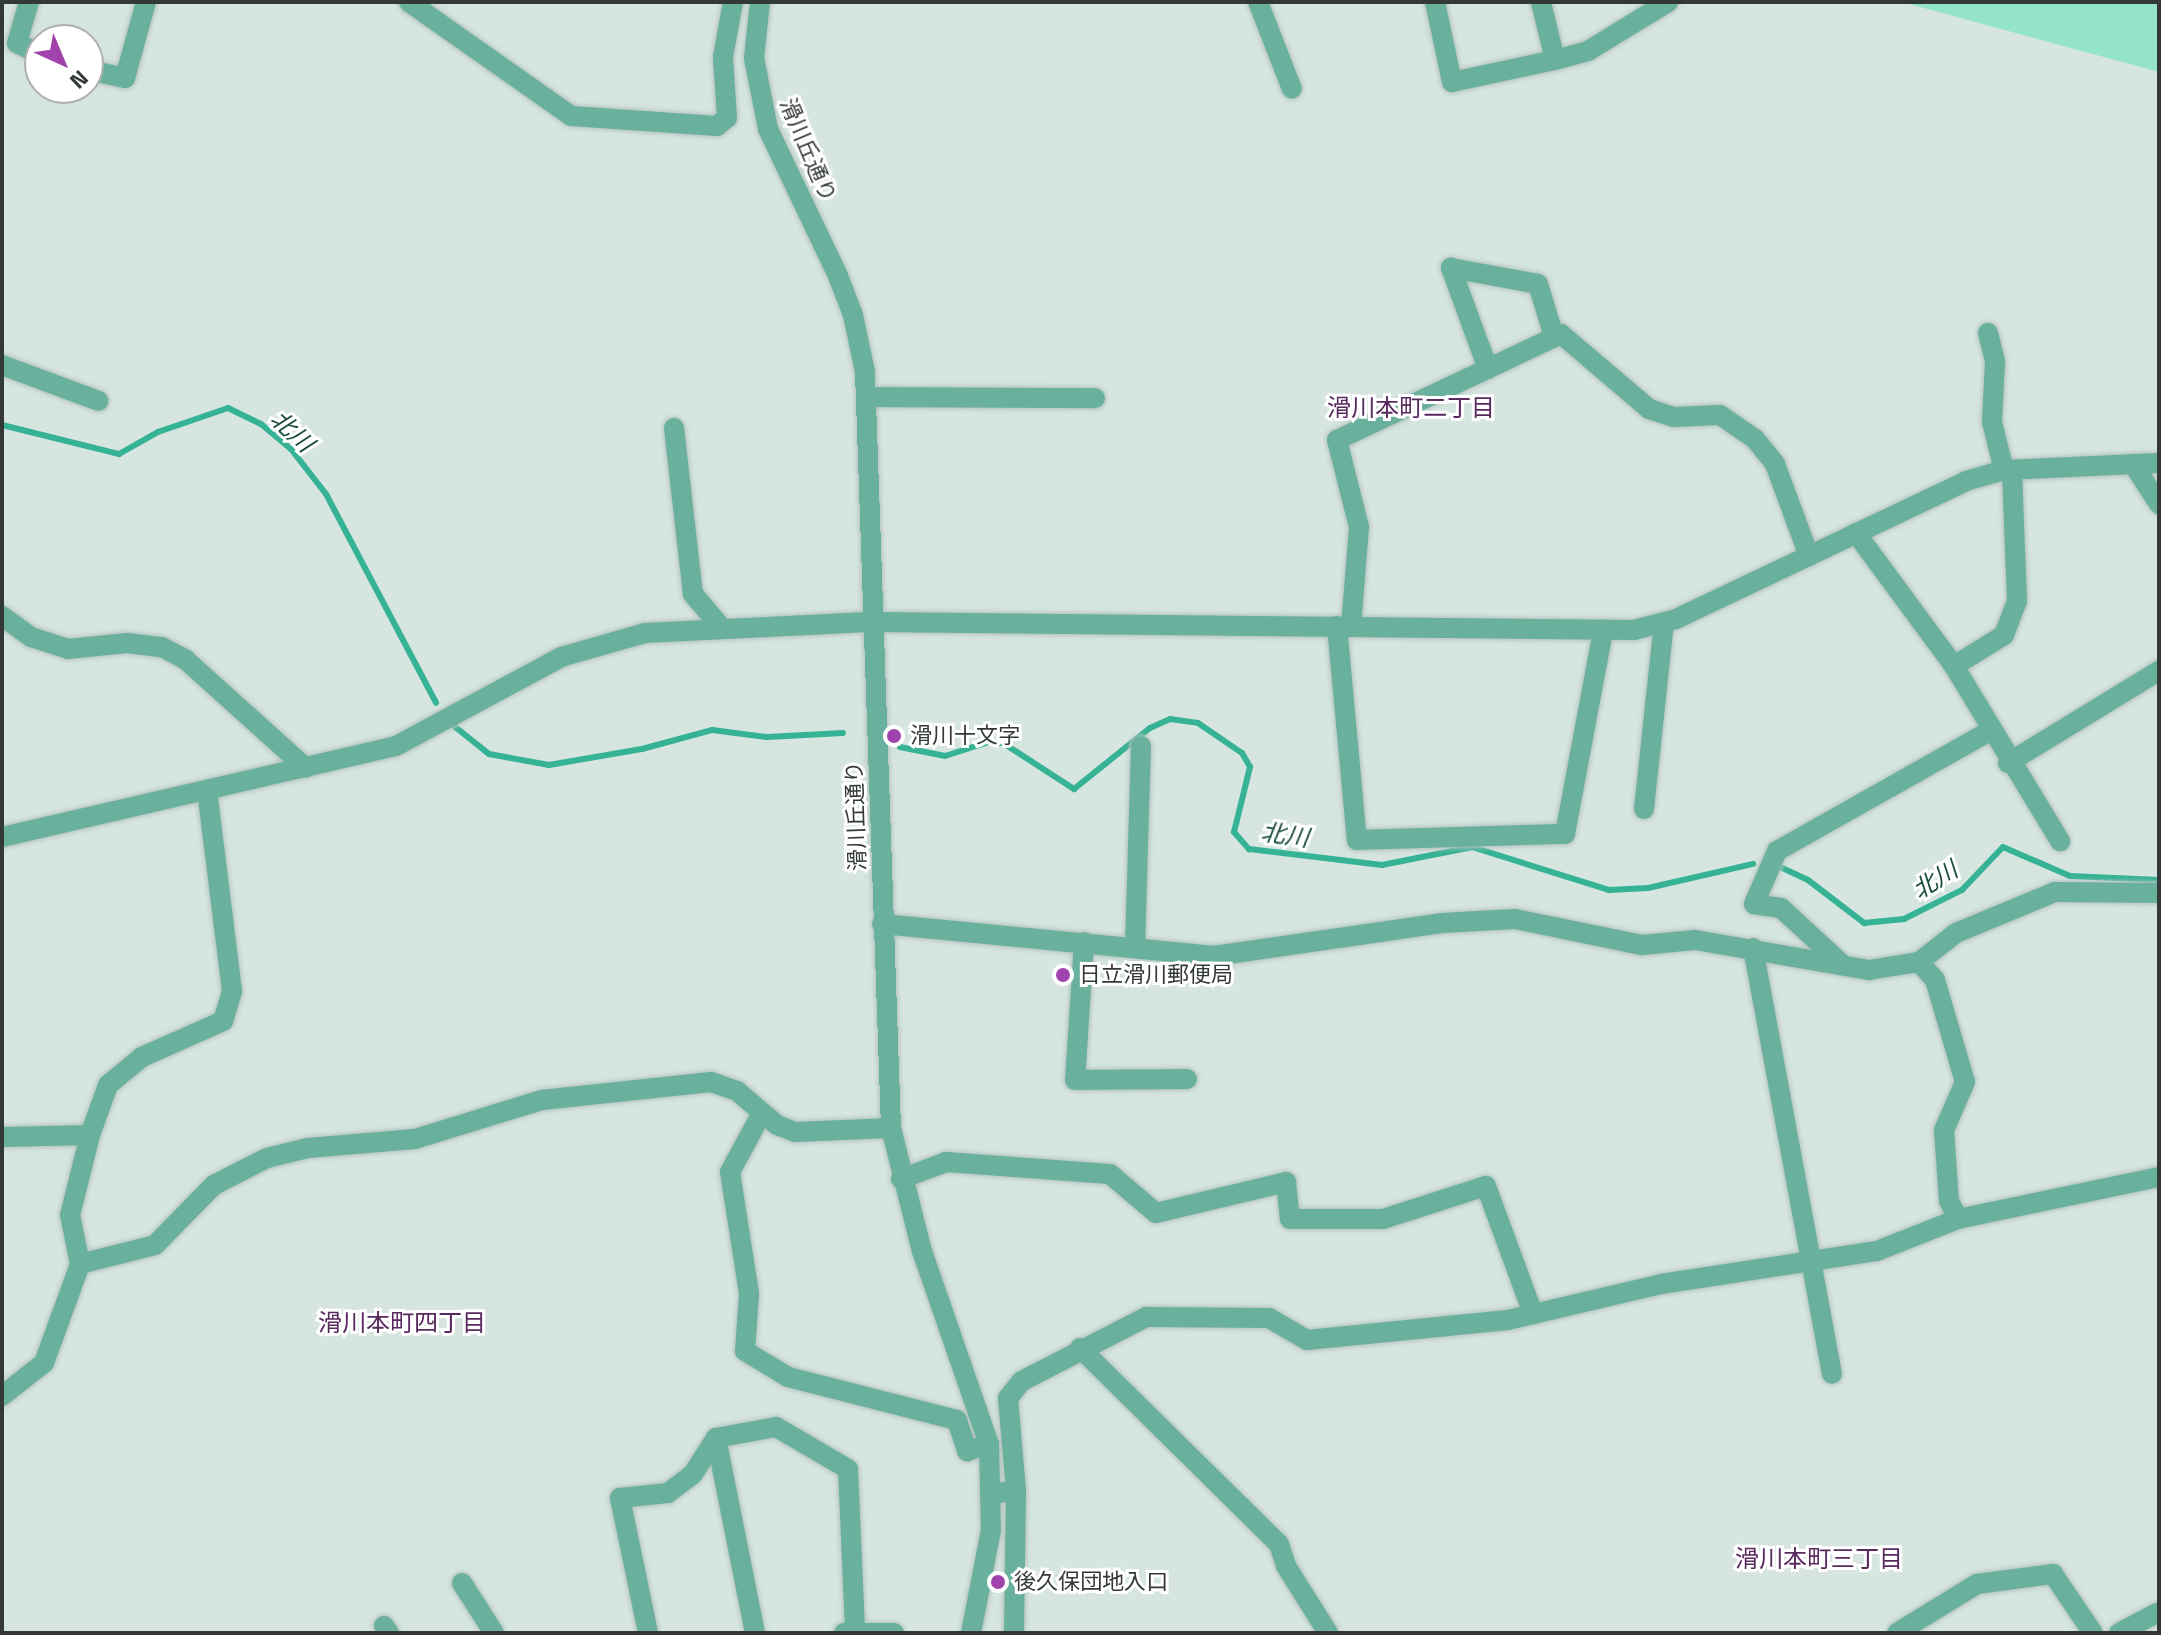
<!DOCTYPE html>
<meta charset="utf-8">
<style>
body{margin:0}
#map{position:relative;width:2161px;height:1635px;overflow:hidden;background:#d6e5e0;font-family:"Titillium Web","Noto Sans JP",sans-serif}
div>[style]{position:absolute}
.green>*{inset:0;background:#94e3cb}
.stream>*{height:6px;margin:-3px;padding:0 3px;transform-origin:3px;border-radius:3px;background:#36b294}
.roads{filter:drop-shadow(0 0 2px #b5c3be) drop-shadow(0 0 2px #b5c3be)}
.minor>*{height:20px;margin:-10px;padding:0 10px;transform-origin:10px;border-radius:10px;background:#69b19c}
.tertiary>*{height:20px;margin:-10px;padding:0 10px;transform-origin:10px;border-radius:10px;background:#69b19c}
.dots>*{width:22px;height:22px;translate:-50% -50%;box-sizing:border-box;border:4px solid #fff;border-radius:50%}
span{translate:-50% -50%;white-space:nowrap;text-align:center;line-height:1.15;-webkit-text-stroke:6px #fff;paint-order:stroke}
.street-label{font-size:22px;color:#333937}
.poi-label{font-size:22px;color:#333937}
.left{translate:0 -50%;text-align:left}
.neighbourhood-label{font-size:24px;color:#582a5e}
.water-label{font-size:24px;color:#194c3e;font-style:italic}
.frame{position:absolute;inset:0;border:4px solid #333937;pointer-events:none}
.north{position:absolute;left:24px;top:24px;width:80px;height:80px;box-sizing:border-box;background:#fff;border:2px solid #adb0af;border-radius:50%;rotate:136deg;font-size:22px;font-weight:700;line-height:32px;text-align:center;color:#333937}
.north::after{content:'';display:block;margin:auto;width:28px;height:36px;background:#a043ad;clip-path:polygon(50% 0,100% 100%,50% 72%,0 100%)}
</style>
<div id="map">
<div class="green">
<div style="clip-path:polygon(1902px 2px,2159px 2px,2159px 72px)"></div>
</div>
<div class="stream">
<div style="left:2px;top:425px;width:121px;rotate:13.9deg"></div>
<div style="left:119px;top:454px;width:45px;rotate:-29.4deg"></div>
<div style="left:158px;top:432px;width:74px;rotate:-18.9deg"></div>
<div style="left:228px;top:408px;width:37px;rotate:26deg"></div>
<div style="left:261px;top:424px;width:39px;rotate:40deg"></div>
<div style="left:291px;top:449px;width:57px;rotate:52.1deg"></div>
<div style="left:326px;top:494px;width:236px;rotate:62.2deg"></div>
<div style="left:449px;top:722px;width:51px;rotate:38.7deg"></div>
<div style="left:489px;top:754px;width:61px;rotate:10.4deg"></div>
<div style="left:549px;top:765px;width:94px;rotate:-9.8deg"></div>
<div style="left:642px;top:749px;width:73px;rotate:-15.2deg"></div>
<div style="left:712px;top:730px;width:55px;rotate:7.3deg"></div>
<div style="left:767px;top:737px;width:76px;rotate:-3deg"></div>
<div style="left:900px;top:747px;width:46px;rotate:11.3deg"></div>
<div style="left:945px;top:756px;width:45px;rotate:-18deg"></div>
<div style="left:988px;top:742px;width:15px;rotate:4deg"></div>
<div style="left:1003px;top:743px;width:85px;rotate:32.9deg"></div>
<div style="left:1074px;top:789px;width:97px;rotate:-38.8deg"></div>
<div style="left:1150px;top:728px;width:22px;rotate:-24deg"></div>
<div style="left:1170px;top:719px;width:28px;rotate:8deg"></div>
<div style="left:1198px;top:723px;width:53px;rotate:34.3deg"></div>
<div style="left:1242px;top:753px;width:16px;rotate:60deg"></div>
<div style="left:1250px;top:767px;width:67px;rotate:103.8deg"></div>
<div style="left:1234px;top:832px;width:23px;rotate:49deg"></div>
<div style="left:1249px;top:849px;width:134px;rotate:6.9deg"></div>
<div style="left:1382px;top:865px;width:92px;rotate:-11.3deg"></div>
<div style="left:1472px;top:847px;width:144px;rotate:17.4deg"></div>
<div style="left:1609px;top:890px;width:39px;rotate:-3deg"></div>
<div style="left:1648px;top:888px;width:108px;rotate:-12.9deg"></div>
<div style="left:1778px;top:866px;width:33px;rotate:25deg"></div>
<div style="left:1808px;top:880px;width:71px;rotate:37.5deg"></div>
<div style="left:1864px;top:923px;width:40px;rotate:-5.7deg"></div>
<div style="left:1904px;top:919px;width:65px;rotate:-26.6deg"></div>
<div style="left:1962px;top:890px;width:59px;rotate:-46.4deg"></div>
<div style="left:2003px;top:847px;width:73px;rotate:23.4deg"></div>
<div style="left:2070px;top:876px;width:89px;rotate:2.6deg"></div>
</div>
<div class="roads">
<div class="minor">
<div style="left:29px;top:2px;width:43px;rotate:106.3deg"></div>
<div style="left:17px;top:43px;width:25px;rotate:26deg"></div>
<div style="left:409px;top:2px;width:198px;rotate:35.1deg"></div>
<div style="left:571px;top:116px;width:146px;rotate:3.9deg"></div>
<div style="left:717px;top:126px;width:13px;rotate:-39deg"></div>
<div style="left:727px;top:118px;width:61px;rotate:-93.8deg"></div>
<div style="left:723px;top:57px;width:56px;rotate:-79.7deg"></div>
<div style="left:1258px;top:2px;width:93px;rotate:68.7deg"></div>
<div style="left:1435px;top:2px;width:82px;rotate:78deg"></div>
<div style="left:1452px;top:82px;width:105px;rotate:-12.1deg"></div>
<div style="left:1555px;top:60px;width:60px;rotate:-103.6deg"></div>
<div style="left:1555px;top:60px;width:34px;rotate:-15deg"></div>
<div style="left:1588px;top:51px;width:94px;rotate:-31.5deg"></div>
<div style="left:88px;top:70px;width:38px;rotate:12deg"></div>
<div style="left:125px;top:78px;width:79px;rotate:-74.6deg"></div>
<div style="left:1988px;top:333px;width:30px;rotate:76deg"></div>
<div style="left:1995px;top:362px;width:60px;rotate:92.9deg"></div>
<div style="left:1992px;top:422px;width:49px;rotate:76deg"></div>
<div style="left:2px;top:365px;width:103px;rotate:20.4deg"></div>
<div style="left:1488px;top:369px;width:108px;rotate:-110.1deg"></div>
<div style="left:1451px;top:268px;width:88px;rotate:10.4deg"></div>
<div style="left:1538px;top:284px;width:55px;rotate:73.2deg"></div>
<div style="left:866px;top:397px;width:229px;rotate:0.3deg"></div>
<div style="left:674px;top:428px;width:167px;rotate:83.5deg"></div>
<div style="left:693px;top:594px;width:43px;rotate:49.7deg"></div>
<div style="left:2133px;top:464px;width:48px;rotate:57deg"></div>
<div style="left:1856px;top:533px;width:165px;rotate:53.6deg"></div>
<div style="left:1954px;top:666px;width:205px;rotate:58.8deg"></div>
<div style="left:2px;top:616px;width:36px;rotate:36deg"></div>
<div style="left:31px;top:637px;width:39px;rotate:18deg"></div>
<div style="left:68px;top:649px;width:59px;rotate:-5.8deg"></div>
<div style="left:127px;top:643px;width:35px;rotate:7deg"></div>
<div style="left:162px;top:647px;width:27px;rotate:28deg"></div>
<div style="left:186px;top:660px;width:161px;rotate:42deg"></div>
<div style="left:1337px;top:626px;width:215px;rotate:84.7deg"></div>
<div style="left:1357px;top:840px;width:208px;rotate:-1.7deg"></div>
<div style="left:1565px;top:834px;width:208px;rotate:-79.4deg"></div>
<div style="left:1351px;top:627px;width:100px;rotate:-85.4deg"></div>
<div style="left:1359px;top:527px;width:90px;rotate:-104.2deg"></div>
<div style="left:1337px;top:440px;width:248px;rotate:-25.3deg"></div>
<div style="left:1561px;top:334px;width:116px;rotate:40.4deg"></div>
<div style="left:1649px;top:409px;width:26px;rotate:18deg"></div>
<div style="left:1674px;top:417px;width:46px;rotate:-2.5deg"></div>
<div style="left:1720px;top:415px;width:42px;rotate:34.4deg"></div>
<div style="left:1755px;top:439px;width:32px;rotate:51deg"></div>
<div style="left:1775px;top:464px;width:98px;rotate:69.7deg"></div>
<div style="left:1954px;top:666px;width:59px;rotate:-31.8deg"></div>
<div style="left:2004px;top:635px;width:36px;rotate:-69deg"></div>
<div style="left:2017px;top:601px;width:131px;rotate:-92.2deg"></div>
<div style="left:2008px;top:763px;width:177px;rotate:-31.4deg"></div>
<div style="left:1644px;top:809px;width:187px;rotate:-83.9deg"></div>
<div style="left:2px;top:837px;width:404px;rotate:-13deg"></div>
<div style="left:396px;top:746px;width:187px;rotate:-28.3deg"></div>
<div style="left:561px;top:657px;width:87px;rotate:-15.9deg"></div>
<div style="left:645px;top:633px;width:229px;rotate:-2.8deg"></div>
<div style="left:882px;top:924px;width:334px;rotate:5.5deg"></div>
<div style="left:1214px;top:956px;width:230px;rotate:-8.2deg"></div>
<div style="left:1442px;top:923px;width:73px;rotate:-3.1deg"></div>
<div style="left:1515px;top:919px;width:130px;rotate:11.6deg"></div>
<div style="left:1642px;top:945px;width:53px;rotate:-5.4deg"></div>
<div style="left:1695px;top:940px;width:177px;rotate:9.8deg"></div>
<div style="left:1869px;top:970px;width:51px;rotate:-9.1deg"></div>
<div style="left:1919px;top:962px;width:47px;rotate:-38.1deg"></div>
<div style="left:1956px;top:933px;width:107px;rotate:-22.5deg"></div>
<div style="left:2055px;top:892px;width:104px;rotate:0.6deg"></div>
<div style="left:1084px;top:942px;width:138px;rotate:93.7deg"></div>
<div style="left:1075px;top:1080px;width:112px;rotate:-0.5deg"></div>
<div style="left:1135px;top:947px;width:201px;rotate:-88.3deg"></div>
<div style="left:1753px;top:948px;width:433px;rotate:79.5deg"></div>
<div style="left:1919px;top:962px;width:24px;rotate:48deg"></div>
<div style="left:1935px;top:980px;width:106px;rotate:73.6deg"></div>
<div style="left:1965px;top:1082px;width:52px;rotate:113.6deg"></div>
<div style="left:1944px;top:1130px;width:71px;rotate:86deg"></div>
<div style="left:1949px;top:1201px;width:20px;rotate:63deg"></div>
<div style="left:1843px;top:965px;width:84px;rotate:-137.4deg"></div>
<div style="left:1781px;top:908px;width:27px;rotate:-172deg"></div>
<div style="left:1754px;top:904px;width:58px;rotate:-66.5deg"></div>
<div style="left:1777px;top:851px;width:244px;rotate:-29.4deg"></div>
<div style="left:762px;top:1113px;width:67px;rotate:118.5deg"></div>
<div style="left:730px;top:1172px;width:123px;rotate:81.1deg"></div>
<div style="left:749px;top:1294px;width:57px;rotate:94deg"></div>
<div style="left:745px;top:1351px;width:50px;rotate:31.2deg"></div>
<div style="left:788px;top:1377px;width:174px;rotate:14.3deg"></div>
<div style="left:957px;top:1420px;width:33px;rotate:72deg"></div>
<div style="left:967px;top:1451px;width:23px;rotate:-18deg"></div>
<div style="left:90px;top:1135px;width:53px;rotate:-70.2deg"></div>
<div style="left:108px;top:1085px;width:44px;rotate:-39.5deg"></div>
<div style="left:142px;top:1057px;width:89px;rotate:-24deg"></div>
<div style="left:223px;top:1021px;width:31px;rotate:-73deg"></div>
<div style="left:232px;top:991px;width:202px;rotate:-97.1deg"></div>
<div style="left:2px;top:1137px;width:88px;rotate:-1.3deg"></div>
<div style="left:90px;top:1135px;width:82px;rotate:104deg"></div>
<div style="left:70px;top:1215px;width:50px;rotate:78.5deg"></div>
<div style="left:901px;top:1179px;width:48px;rotate:-20.7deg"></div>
<div style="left:946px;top:1162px;width:164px;rotate:4.2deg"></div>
<div style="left:1110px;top:1174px;width:60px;rotate:40.3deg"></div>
<div style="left:1156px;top:1213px;width:134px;rotate:-13.4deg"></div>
<div style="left:1286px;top:1182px;width:37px;rotate:84deg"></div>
<div style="left:1290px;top:1219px;width:93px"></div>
<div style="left:1383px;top:1219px;width:108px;rotate:-17.8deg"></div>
<div style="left:1486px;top:1186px;width:136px;rotate:69.8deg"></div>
<div style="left:1080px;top:1348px;width:279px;rotate:44.6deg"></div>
<div style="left:1279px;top:1544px;width:23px;rotate:72deg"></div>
<div style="left:1286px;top:1566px;width:79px;rotate:57.9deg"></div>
<div style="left:2px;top:1396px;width:53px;rotate:-38.2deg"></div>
<div style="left:44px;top:1363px;width:105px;rotate:-70deg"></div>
<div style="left:80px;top:1264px;width:77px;rotate:-14.2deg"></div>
<div style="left:155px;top:1245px;width:84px;rotate:-45.5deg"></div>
<div style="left:214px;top:1185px;width:59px;rotate:-27deg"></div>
<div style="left:267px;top:1158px;width:42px;rotate:-13.7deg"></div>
<div style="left:308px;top:1148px;width:107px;rotate:-4.8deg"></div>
<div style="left:415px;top:1139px;width:133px;rotate:-17.1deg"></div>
<div style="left:542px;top:1100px;width:170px;rotate:-6.1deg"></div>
<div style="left:711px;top:1082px;width:28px;rotate:19deg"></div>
<div style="left:737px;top:1091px;width:52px;rotate:40.4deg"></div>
<div style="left:777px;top:1125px;width:19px;rotate:21deg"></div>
<div style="left:795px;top:1132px;width:96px;rotate:-2.4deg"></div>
<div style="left:994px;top:1494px;width:22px;rotate:-10deg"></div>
<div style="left:1016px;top:1490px;width:92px;rotate:-95deg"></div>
<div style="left:1008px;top:1398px;width:22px;rotate:-51deg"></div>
<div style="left:1022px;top:1381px;width:140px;rotate:-27.3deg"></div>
<div style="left:1146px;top:1317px;width:123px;rotate:0.5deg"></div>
<div style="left:1269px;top:1318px;width:44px;rotate:30.1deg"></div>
<div style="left:1307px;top:1340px;width:202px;rotate:-5.7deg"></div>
<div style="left:1508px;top:1320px;width:157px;rotate:-13.2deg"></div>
<div style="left:1661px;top:1284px;width:219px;rotate:-8.7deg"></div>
<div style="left:1877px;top:1251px;width:87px;rotate:-21.6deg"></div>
<div style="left:1958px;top:1219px;width:205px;rotate:-11.8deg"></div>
<div style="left:462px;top:1583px;width:59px;rotate:57.4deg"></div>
<div style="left:384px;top:1626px;width:9px;rotate:54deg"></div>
<div style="left:648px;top:1633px;width:138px;rotate:-101.7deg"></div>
<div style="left:620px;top:1498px;width:48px;rotate:-5.9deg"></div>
<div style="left:668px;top:1493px;width:31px;rotate:-37deg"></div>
<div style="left:693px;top:1474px;width:43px;rotate:-57.4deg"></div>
<div style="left:755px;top:1633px;width:199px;rotate:-101.3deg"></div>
<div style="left:716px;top:1438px;width:61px;rotate:-10.4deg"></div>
<div style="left:776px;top:1427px;width:83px;rotate:30.3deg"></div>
<div style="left:848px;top:1469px;width:161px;rotate:87.5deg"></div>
<div style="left:844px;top:1633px;width:50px"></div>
<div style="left:1014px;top:1633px;width:143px;rotate:-89.2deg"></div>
<div style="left:1897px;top:1633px;width:94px;rotate:-31.5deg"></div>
<div style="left:1977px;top:1584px;width:77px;rotate:-7.5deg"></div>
<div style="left:2053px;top:1574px;width:71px;rotate:55.9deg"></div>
<div style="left:2119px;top:1633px;width:43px;rotate:-27.8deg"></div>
</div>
<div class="tertiary">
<div style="left:760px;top:2px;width:56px;rotate:96.1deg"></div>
<div style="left:754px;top:58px;width:72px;rotate:78.8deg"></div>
<div style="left:768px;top:129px;width:163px;rotate:64.5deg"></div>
<div style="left:838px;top:276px;width:42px;rotate:69deg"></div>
<div style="left:853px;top:315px;width:58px;rotate:78.1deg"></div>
<div style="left:865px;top:372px;width:756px;rotate:88.03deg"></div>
<div style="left:891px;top:1128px;width:127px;rotate:75.9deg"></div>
<div style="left:922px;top:1251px;width:204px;rotate:70.9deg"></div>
<div style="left:989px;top:1444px;width:86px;rotate:88.7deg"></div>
<div style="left:991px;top:1530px;width:105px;rotate:101deg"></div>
<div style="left:874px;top:622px;width:760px;rotate:0.6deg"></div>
<div style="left:1634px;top:630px;width:43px;rotate:-14.7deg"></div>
<div style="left:1676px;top:619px;width:321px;rotate:-25.4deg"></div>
<div style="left:1966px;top:481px;width:40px;rotate:-16deg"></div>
<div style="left:2004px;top:470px;width:155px;rotate:-2.6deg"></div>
</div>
</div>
<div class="dots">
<div style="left:894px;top:736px;background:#a043ad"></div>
<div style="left:1063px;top:975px;background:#a043ad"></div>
<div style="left:998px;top:1582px;background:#a043ad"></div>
</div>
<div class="street-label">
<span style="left:808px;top:150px;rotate:67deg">滑川丘通り</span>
<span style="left:856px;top:816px;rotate:-92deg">滑川丘通り</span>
</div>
<div class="poi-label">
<span class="left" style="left:910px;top:736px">滑川十文字</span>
<span class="left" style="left:1079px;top:975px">日立滑川郵便局</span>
<span class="left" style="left:1014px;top:1582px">後久保団地入口</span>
</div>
<div class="neighbourhood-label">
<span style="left:1411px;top:408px">滑川本町二丁目</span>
<span style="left:402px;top:1323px">滑川本町四丁目</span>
<span style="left:1819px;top:1559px">滑川本町三丁目</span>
</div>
<div class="water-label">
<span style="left:292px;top:431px;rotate:43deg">北川</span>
<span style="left:1285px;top:835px;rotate:8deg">北川</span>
<span style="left:1935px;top:880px;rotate:-32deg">北川</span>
</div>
<div class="frame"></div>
<div class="north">N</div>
</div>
